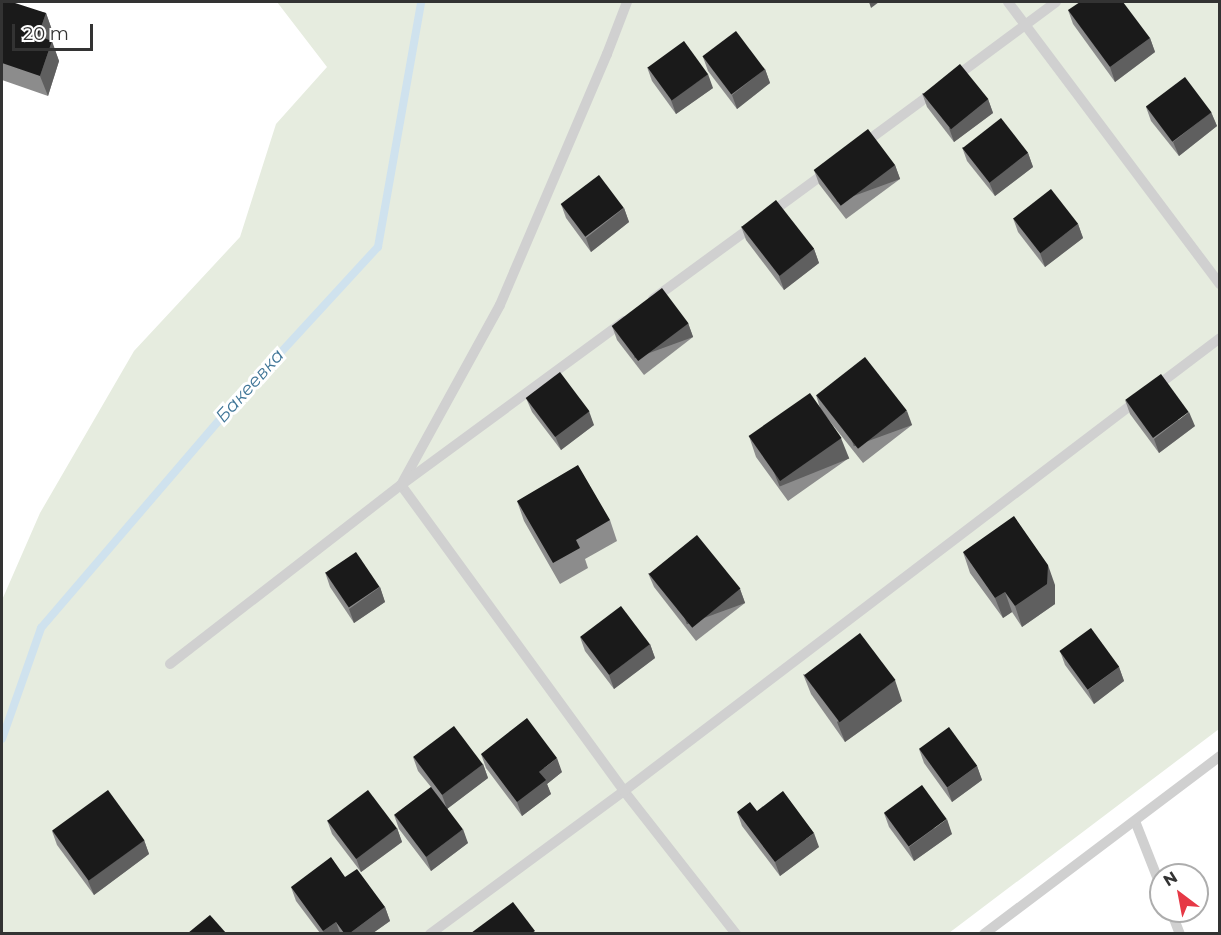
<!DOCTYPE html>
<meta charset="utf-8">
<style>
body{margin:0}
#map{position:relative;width:1221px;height:935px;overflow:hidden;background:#fff;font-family:Montserrat,sans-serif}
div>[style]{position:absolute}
.green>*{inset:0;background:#e6ecdf}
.stream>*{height:8px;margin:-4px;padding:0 4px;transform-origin:4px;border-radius:4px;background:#cfe2ee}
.service>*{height:10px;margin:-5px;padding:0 5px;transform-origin:5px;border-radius:5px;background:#d0d0d0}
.wall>*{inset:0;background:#8c8c8c}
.shaded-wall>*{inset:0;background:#5f5f5f;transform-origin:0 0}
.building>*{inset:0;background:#1a1a1a;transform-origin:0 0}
span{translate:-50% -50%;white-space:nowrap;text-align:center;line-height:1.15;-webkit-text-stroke:6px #fff;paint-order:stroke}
.water-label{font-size:18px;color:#3f7597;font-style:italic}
.frame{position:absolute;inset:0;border:3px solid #333;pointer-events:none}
.north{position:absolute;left:1149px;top:863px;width:60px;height:60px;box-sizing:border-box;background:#fff;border:2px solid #adadad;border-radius:50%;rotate:328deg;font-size:16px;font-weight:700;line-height:24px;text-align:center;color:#333}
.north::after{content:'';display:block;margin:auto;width:21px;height:27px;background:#e63946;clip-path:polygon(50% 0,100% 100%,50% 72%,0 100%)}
.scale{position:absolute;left:12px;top:24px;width:81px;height:27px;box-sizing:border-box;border:3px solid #333;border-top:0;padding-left:8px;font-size:18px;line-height:21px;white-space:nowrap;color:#333;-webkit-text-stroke:4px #fff;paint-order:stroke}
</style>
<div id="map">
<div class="green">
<div style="clip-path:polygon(277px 2px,1219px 2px,1219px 729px,949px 933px,2px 934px,2px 600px,40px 513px,134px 351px,240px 237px,276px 124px,327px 67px)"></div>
</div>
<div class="stream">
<div style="left:2px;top:739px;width:118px;rotate:-70.6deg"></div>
<div style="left:41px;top:628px;width:286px;rotate:-49.4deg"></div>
<div style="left:227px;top:411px;width:223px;rotate:-47.4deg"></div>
<div style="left:378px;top:247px;width:249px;rotate:-80deg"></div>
</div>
<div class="service">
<div style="left:627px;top:2px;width:56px;rotate:111deg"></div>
<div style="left:607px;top:54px;width:273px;rotate:113.1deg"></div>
<div style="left:500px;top:305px;width:205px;rotate:118.8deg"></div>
<div style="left:401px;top:485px;width:379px;rotate:53.9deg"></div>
<div style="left:624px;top:791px;width:182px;rotate:51.9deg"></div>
<div style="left:1008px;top:2px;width:353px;rotate:53.1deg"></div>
<div style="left:955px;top:77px;width:126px;rotate:-36.6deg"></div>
<div style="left:863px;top:144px;width:89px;rotate:-36.4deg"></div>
<div style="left:769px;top:214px;width:74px;rotate:-36.3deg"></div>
<div style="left:653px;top:299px;width:125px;rotate:-36.2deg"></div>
<div style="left:1154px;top:388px;width:83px;rotate:-37.1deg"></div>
<div style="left:170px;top:664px;width:292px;rotate:-37.8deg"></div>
<div style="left:401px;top:485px;width:277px;rotate:-36.3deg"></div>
<div style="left:1135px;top:821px;width:71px;rotate:68.5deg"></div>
<div style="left:1171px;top:911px;width:25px;rotate:69deg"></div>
<div style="left:430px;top:934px;width:241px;rotate:-36.4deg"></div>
<div style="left:624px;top:791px;width:647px;rotate:-37.28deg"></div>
<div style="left:984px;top:934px;width:296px;rotate:-37deg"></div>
</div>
<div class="wall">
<div style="clip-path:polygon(2px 2px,46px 13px,53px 33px,51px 40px,59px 61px,48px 96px,2px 80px)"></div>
<div style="clip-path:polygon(1068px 10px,1150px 38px,1155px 52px,1115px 82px,1073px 24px)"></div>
<div style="clip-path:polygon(703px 57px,765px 69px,770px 83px,737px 109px,708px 71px)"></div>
<div style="clip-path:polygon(647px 67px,713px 88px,676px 114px,652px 81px)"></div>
<div style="clip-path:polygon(922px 93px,988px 99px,993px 113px,954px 142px,927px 107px)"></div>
<div style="clip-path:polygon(1146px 107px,1211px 112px,1217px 126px,1179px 156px,1151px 121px)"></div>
<div style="clip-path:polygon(962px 147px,1028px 153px,1033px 167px,995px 196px,967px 161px)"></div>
<div style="clip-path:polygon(895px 165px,900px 179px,846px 219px,819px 184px,814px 170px)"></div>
<div style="clip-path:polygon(561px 204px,624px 208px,629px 222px,591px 252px,566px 218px)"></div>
<div style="clip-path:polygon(1013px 218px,1078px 224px,1083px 238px,1045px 267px,1018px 232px)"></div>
<div style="clip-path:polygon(741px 226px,814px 249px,819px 263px,784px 290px,746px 240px)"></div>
<div style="clip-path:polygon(688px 323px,693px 337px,644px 375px,617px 340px,612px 326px)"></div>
<div style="clip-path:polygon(816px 395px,912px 425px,863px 463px,824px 414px,849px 458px,788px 501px,756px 457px,749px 436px,820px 408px)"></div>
<div style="clip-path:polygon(526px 398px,594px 425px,561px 450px,532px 412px)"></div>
<div style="clip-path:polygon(1125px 400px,1195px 426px,1159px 453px,1130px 414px)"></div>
<div style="clip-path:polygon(517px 501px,610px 520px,617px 541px,585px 559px,588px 568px,560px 584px,524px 521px)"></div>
<div style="clip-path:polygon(963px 552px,1055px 585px,1055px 604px,1022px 627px,1012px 612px,1003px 618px,970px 573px)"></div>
<div style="clip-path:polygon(325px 572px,380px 587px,385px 602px,354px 623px,330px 587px)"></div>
<div style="clip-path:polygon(648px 573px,740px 589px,745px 603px,696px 641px,654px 587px)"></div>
<div style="clip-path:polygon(580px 637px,650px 644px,655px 658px,614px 689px,585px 651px)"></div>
<div style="clip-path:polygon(1060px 651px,1119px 667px,1124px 681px,1094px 704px,1065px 665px)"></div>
<div style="clip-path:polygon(803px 674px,902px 701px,845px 742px,811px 694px)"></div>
<div style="clip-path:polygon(919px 749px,977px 766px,982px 780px,952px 802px,924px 763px)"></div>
<div style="clip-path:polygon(481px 754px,562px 772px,547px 784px,551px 794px,522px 816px,486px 768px)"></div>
<div style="clip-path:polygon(413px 757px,483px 764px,488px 778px,447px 809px,468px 843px,431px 871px,399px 829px,394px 815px,431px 787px,418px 771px)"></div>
<div style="clip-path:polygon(757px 811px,819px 847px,780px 876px,742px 826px,737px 812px)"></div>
<div style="clip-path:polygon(884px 813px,952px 834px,914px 861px,889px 827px)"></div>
<div style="clip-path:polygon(327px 820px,397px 828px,402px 842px,361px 872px,332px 834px)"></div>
<div style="clip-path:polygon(52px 831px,144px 840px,149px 854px,94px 895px,57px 845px)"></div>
<div style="clip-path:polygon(345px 877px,385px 907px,390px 921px,373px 933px,320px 933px,296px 901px,291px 887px)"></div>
</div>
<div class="shaded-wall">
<div style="clip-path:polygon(869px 2px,879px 2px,871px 8px)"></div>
<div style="clip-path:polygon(46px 13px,53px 33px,45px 56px,38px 36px)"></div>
<div style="clip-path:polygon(1150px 38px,1155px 52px,1115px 82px,1110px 67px)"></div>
<div style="clip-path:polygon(52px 41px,59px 61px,48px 96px,40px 76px)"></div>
<div style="clip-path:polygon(765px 69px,770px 83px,737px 109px,732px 95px)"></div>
<div style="clip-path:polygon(708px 74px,713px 88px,676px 114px,671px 100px)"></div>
<div style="clip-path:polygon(988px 99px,993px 113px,954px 142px,949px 128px)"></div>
<div style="clip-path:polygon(1211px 112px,1217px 126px,1179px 156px,1173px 142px)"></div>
<div style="clip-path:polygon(1028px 153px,1033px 167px,995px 196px,989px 182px)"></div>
<div style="left:895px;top:165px;width:15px;height:67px;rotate:70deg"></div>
<div style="clip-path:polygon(624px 208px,629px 222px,591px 252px,586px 238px)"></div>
<div style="clip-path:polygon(1078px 224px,1083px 238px,1045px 267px,1040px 253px)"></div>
<div style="clip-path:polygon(814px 249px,819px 263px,784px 290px,779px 276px)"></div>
<div style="left:688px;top:323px;width:15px;height:62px;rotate:70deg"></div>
<div style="clip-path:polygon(589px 411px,594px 425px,561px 450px,555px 436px)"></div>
<div style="left:907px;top:411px;width:15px;height:62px;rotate:70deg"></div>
<div style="clip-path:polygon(1189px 412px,1195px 426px,1159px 453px,1154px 439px)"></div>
<div style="left:841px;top:438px;width:22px;height:75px;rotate:68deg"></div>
<div style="clip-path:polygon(1048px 565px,1055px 585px,1055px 604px,1022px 627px,1015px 606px)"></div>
<div style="clip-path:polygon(380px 587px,385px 602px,354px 623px,349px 609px)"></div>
<div style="left:740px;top:589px;width:15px;height:62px;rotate:70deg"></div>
<div style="clip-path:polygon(1005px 592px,1012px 612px,1003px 618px,995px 598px)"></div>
<div style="clip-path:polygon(650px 644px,655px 658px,614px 689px,609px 675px)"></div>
<div style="clip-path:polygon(1119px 667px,1124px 681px,1094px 704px,1088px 690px)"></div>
<div style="clip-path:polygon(895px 680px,902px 701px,845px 742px,837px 722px)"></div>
<div style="clip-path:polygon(557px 758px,562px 772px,547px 784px,551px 794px,522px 816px,517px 802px,539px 772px)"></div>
<div style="clip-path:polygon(483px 764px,488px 778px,447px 809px,442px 795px)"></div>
<div style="clip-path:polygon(977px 766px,982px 780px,952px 802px,947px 788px)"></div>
<div style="clip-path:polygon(947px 819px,952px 834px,914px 861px,909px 847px)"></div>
<div style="clip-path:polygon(397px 828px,402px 842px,361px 872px,356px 858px)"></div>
<div style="clip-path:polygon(463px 829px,468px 843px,431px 871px,426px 857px)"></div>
<div style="clip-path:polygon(814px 833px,819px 847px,780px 876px,775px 862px)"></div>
<div style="clip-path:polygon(144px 840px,149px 854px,94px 895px,88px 881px)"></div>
<div style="clip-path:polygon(385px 907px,390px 921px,373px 933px,350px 933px)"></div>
<div style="clip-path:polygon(336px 922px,340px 933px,324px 933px,323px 931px)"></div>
</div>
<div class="building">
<div style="clip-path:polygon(2px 2px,12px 2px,46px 13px,38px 36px,52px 41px,40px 76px,2px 63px)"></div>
<div style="clip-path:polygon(1080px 2px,1123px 2px,1150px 38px,1110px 67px,1068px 10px)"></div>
<div style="left:736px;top:31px;width:48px;height:42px;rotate:53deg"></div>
<div style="left:684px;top:41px;width:41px;height:45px;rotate:54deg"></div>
<div style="left:960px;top:64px;width:45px;height:48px;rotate:51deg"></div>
<div style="left:1185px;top:77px;width:44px;height:49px;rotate:53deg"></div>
<div style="left:1001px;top:118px;width:44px;height:49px;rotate:52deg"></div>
<div style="left:868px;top:129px;width:45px;height:68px;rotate:53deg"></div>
<div style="left:599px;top:175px;width:41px;height:48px;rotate:53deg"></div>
<div style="left:1051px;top:189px;width:44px;height:48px;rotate:52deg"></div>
<div style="left:776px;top:200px;width:62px;height:44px;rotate:52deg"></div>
<div style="left:662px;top:288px;width:44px;height:63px;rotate:53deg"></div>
<div style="left:865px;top:357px;width:68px;height:62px;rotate:52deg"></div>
<div style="left:560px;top:372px;width:49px;height:43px;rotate:53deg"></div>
<div style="left:1161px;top:374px;width:47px;height:44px;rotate:54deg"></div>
<div style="left:810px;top:393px;width:55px;height:75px;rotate:55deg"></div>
<div style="clip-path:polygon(578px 465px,610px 520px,576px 540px,580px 548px,553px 563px,517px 501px)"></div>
<div style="clip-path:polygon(1014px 516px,1048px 565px,1047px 584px,1015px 606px,1005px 592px,995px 598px,963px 552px)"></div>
<div style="left:697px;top:535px;width:69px;height:62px;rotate:51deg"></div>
<div style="left:356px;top:552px;width:42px;height:37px;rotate:56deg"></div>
<div style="left:621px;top:606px;width:48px;height:51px;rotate:53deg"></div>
<div style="left:1091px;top:628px;width:48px;height:39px;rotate:54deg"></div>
<div style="left:860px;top:633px;width:59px;height:70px;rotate:53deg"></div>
<div style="clip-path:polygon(527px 718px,557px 758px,539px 772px,546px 780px,517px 802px,481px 754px)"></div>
<div style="left:454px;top:726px;width:48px;height:51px;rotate:53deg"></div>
<div style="left:949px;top:727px;width:48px;height:37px;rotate:54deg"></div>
<div style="left:922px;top:785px;width:42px;height:47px;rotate:54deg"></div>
<div style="left:431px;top:787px;width:53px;height:46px;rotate:53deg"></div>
<div style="left:108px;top:790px;width:62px;height:69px;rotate:54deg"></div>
<div style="left:368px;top:790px;width:48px;height:51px;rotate:53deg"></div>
<div style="clip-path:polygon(783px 791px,814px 833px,775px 862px,737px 812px,750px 802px,757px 811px)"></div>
<div style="clip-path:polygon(331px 857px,345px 877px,357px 869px,385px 907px,350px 933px,344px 933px,336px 922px,323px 931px,291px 887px)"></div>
<div style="clip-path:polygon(513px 902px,535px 931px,532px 933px,471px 933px)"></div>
<div style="clip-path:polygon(210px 915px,226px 933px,188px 933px)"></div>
</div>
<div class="water-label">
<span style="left:250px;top:386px;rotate:-48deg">Бакеевка</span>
</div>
<div class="frame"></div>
<div class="north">N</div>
<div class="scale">20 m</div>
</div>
